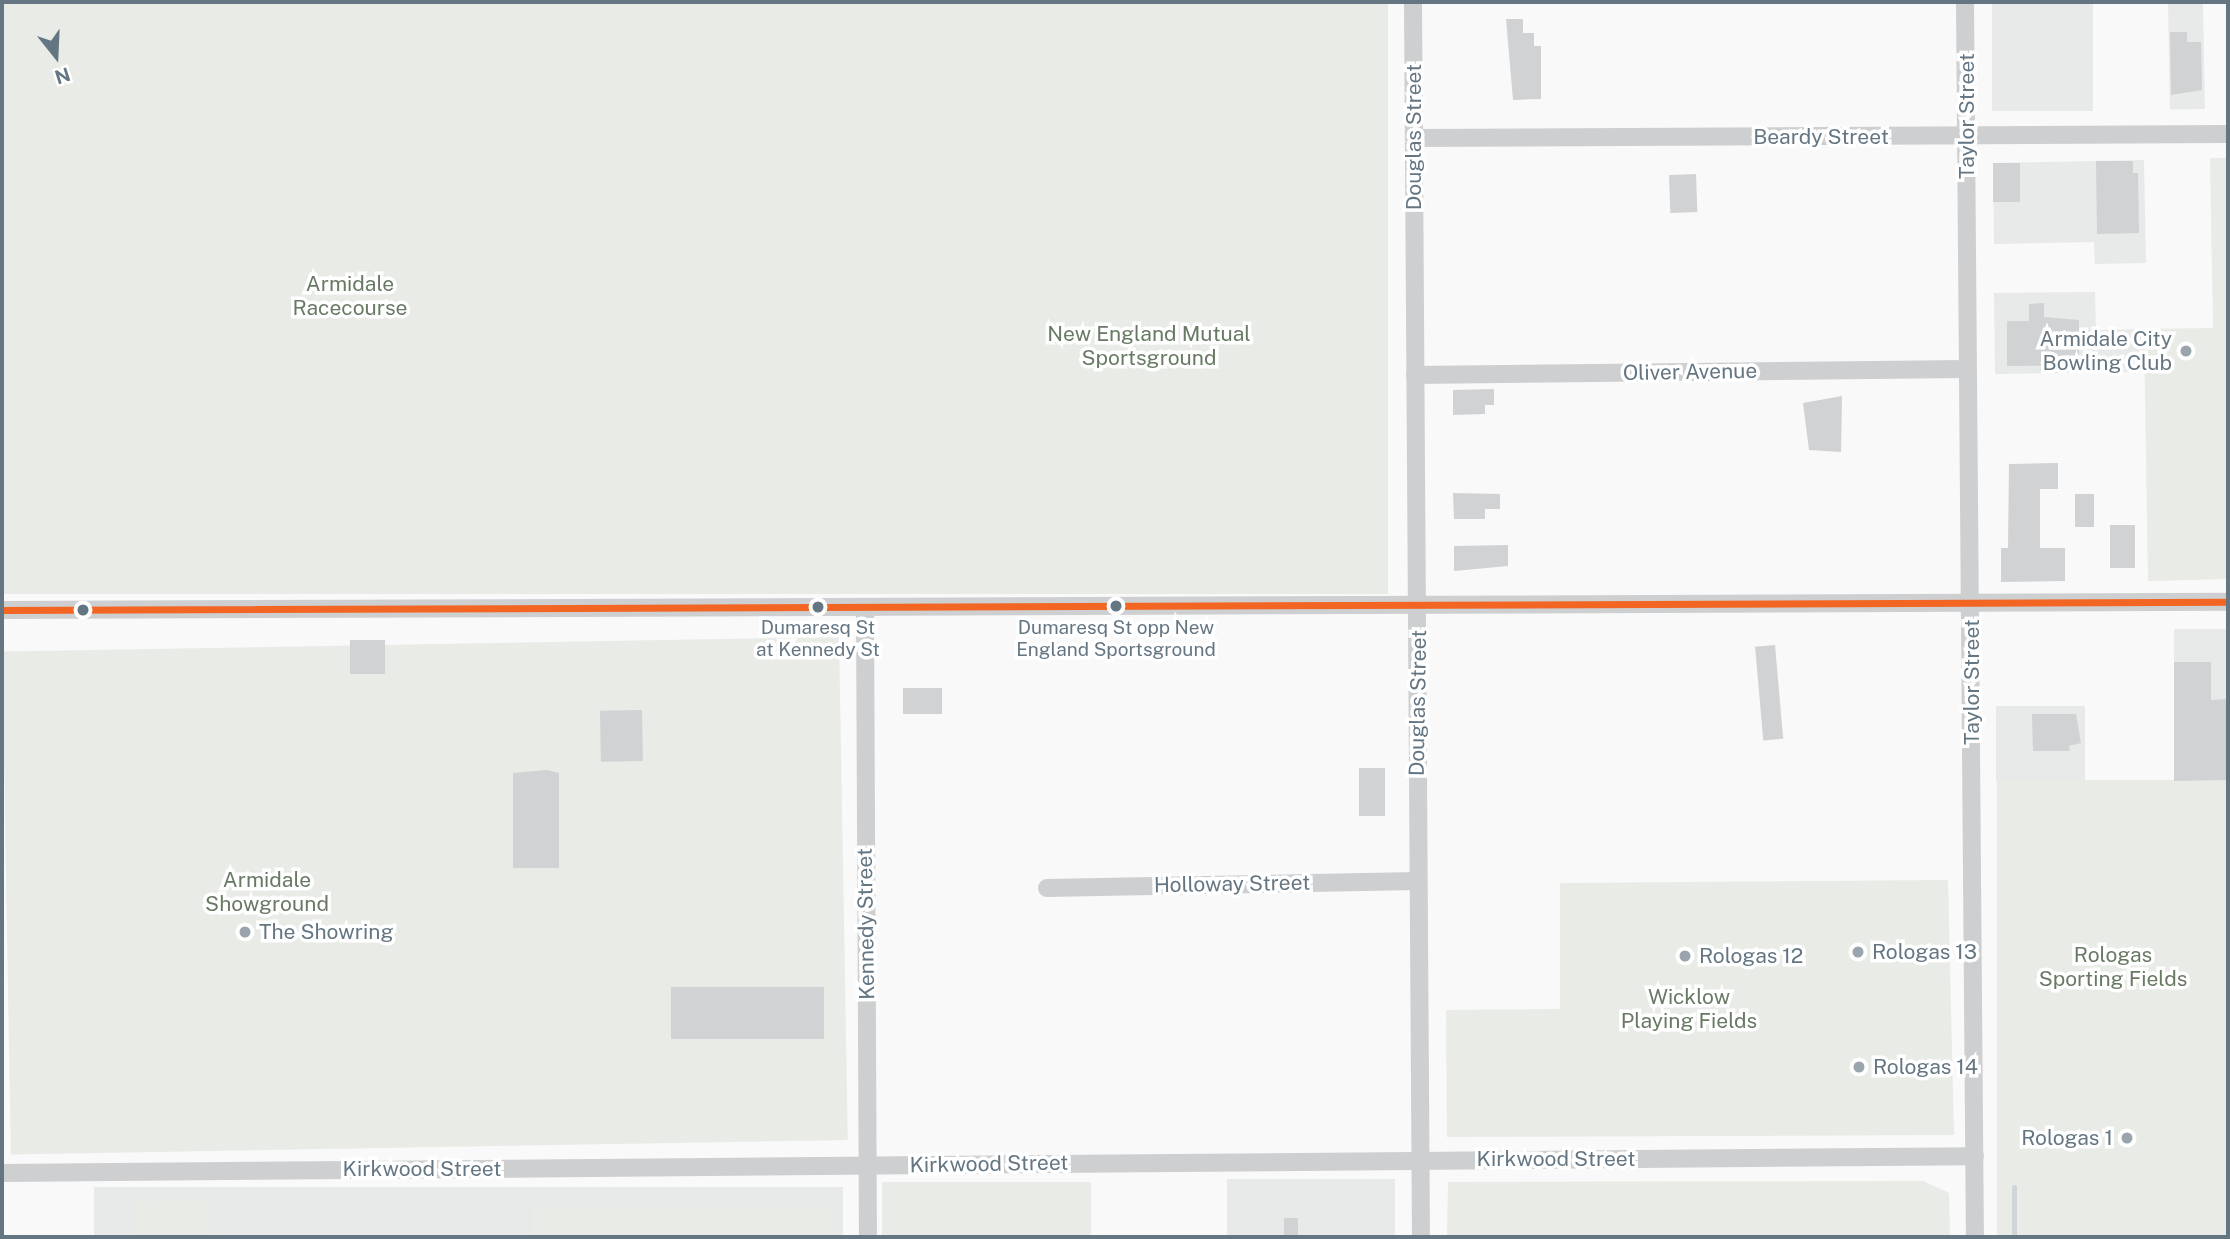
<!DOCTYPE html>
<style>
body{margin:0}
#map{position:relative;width:2230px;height:1239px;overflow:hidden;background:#f9f9f9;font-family:"Public Sans",sans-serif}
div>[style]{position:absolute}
.built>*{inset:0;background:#e8e9e9;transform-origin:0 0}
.green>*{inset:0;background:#e8ebe6;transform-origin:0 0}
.stream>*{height:5px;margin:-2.5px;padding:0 2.5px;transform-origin:2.5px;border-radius:2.5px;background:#ced6d9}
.building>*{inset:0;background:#d0d2d3;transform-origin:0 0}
.minor>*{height:18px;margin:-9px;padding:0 9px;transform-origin:9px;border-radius:9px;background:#cecfd0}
.bus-1>*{height:7px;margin:-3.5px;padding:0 3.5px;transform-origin:3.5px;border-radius:3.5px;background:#f26522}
.dots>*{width:19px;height:19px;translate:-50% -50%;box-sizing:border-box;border:4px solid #fff;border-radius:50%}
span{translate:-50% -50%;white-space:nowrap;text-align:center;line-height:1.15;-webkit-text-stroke:7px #fff;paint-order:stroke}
.bus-label{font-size:19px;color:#657683}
.street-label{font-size:21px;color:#657683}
.park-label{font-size:21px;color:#687a64}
.poi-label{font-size:21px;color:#657683}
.right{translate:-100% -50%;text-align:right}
.left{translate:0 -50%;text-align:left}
.frame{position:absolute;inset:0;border:4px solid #657683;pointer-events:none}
.north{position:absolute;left:21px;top:21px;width:70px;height:70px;-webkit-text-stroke:5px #fff;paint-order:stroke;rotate:162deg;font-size:19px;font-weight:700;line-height:28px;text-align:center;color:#657683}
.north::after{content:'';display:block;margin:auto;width:24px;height:32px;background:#657683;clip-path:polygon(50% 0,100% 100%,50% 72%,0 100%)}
</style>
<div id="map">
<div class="built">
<div style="left:1992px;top:2px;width:101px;height:109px"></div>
<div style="left:2203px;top:2px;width:107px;height:35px;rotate:89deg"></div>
<div style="clip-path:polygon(2144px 160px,2146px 263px,2095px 264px,2094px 242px,1994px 244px,1993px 163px)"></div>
<div style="clip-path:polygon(2095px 292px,2096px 330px,2144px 329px,2145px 372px,1995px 374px,1994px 293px)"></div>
<div style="left:2174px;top:629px;width:54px;height:152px"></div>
<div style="left:2085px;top:706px;width:75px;height:89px;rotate:90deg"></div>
<div style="left:1395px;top:1179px;width:58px;height:168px;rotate:90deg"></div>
<div style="left:843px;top:1187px;width:50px;height:749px;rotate:90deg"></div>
</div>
<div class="green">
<div style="left:2px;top:2px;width:1386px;height:592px"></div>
<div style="clip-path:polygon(2210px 158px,2228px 158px,2228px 579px,2148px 581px,2144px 329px,2213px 328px)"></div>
<div style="left:839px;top:637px;width:503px;height:837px;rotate:89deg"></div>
<div style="left:2228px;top:780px;width:457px;height:231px;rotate:90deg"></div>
<div style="clip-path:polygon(1948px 880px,1954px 1135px,1447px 1137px,1446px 1010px,1560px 1009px,1560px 883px)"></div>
<div style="clip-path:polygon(1923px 1181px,1949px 1193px,1950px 1237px,1447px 1237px,1448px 1182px)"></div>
<div style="left:1091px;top:1182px;width:55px;height:209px;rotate:90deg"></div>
<div style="left:209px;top:1199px;width:38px;height:75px;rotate:88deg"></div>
<div style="left:532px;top:1208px;width:303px;height:29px"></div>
</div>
<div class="stream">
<div style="left:2014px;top:1187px;width:50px;rotate:90deg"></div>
</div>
<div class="building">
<div style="clip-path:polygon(1506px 19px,1523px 19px,1523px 33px,1534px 33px,1534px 46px,1541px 46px,1541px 99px,1513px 100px)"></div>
<div style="clip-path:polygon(2170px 32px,2187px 32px,2187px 42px,2201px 42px,2202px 90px,2171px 95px)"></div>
<div style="clip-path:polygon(2096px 161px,2133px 161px,2133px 173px,2138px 173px,2139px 233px,2097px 234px)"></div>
<div style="left:1993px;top:163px;width:27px;height:39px"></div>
<div style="left:1696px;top:174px;width:38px;height:27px;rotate:88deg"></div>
<div style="clip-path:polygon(2044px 303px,2044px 317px,2079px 320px,2079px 365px,2007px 366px,2007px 321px,2029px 321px,2029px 304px)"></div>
<div style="clip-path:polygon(1494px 389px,1494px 405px,1485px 405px,1485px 414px,1453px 415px,1453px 390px)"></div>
<div style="clip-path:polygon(1842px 396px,1841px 452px,1809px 450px,1803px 403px)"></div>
<div style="clip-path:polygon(2058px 463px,2058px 489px,2040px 489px,2040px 548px,2065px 548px,2065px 581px,2001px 582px,2001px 548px,2008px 548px,2009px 464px)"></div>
<div style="clip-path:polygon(1453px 493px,1500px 494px,1500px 509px,1485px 509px,1485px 519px,1454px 519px)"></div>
<div style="left:2075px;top:494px;width:19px;height:33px"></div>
<div style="left:2110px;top:525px;width:25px;height:43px"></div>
<div style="clip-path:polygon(1508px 545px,1508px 566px,1454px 571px,1454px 546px)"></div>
<div style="left:350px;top:640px;width:35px;height:34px"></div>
<div style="left:1775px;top:645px;width:94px;height:20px;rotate:85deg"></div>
<div style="clip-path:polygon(2174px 662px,2211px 662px,2211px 700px,2228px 699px,2228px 780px,2174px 781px)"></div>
<div style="left:903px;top:688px;width:39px;height:26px"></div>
<div style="left:642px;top:710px;width:51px;height:42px;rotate:89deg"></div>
<div style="clip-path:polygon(2032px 714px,2076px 714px,2081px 743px,2069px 746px,2070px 751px,2033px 751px)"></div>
<div style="left:1359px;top:768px;width:26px;height:48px"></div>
<div style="clip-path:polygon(547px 770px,559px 773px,559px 868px,513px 868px,513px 773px)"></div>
<div style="left:671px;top:987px;width:153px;height:52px"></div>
<div style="left:1284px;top:1218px;width:14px;height:19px"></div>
</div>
<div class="minor">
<div style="left:1413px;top:2px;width:1235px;rotate:89.63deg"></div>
<div style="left:1965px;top:2px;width:1235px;rotate:89.54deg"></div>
<div style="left:1414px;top:138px;width:814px;rotate:-0.28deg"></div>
<div style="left:1415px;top:375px;width:551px;rotate:-0.62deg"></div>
<div style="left:2px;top:610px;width:2226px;rotate:-0.21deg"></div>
<div style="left:865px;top:610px;width:627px;rotate:89.73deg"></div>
<div style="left:1047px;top:888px;width:371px;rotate:-1.1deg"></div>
<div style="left:2px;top:1173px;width:1973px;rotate:-0.49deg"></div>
</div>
<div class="bus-1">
<div style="left:2px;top:610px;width:2226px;rotate:-0.21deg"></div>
</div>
<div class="dots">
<div style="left:2186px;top:351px;background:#99a4ac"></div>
<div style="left:1116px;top:606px;background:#657683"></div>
<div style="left:818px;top:607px;background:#657683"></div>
<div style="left:83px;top:610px;background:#657683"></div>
<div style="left:245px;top:932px;background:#99a4ac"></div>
<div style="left:1858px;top:952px;background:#99a4ac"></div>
<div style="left:1685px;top:956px;background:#99a4ac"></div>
<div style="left:1859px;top:1067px;background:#99a4ac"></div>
<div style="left:2127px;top:1138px;background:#99a4ac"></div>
</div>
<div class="bus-label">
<span style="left:818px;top:639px">Dumaresq St<br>at Kennedy St</span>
<span style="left:1116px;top:639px">Dumaresq St opp New<br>England Sportsground</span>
</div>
<div class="street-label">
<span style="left:1967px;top:116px;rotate:-90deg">Taylor Street</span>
<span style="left:1414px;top:137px;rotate:-90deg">Douglas Street</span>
<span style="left:1821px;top:137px">Beardy Street</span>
<span style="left:1690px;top:372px;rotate:-1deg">Oliver Avenue</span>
<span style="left:1972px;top:682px;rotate:-90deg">Taylor Street</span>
<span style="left:1418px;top:703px;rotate:-89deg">Douglas Street</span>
<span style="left:1232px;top:884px;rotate:-1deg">Holloway Street</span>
<span style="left:866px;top:924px;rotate:-91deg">Kennedy Street</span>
<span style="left:1556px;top:1159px">Kirkwood Street</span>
<span style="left:989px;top:1164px;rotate:-1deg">Kirkwood Street</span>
<span style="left:422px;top:1169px">Kirkwood Street</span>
</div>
<div class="park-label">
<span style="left:350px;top:296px">Armidale<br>Racecourse</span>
<span style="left:1149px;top:346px">New England Mutual<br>Sportsground</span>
<span style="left:267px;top:892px">Armidale<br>Showground</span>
<span style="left:2113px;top:967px">Rologas<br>Sporting Fields</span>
<span style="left:1689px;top:1009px">Wicklow<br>Playing Fields</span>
</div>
<div class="poi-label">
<span class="right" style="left:2172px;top:351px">Armidale City<br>Bowling Club</span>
<span class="left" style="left:259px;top:932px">The Showring</span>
<span class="left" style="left:1872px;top:952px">Rologas 13</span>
<span class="left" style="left:1699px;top:956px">Rologas 12</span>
<span class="left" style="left:1873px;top:1067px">Rologas 14</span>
<span class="right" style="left:2113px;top:1138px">Rologas 1</span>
</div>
<div class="frame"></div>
<div class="north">N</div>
</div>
